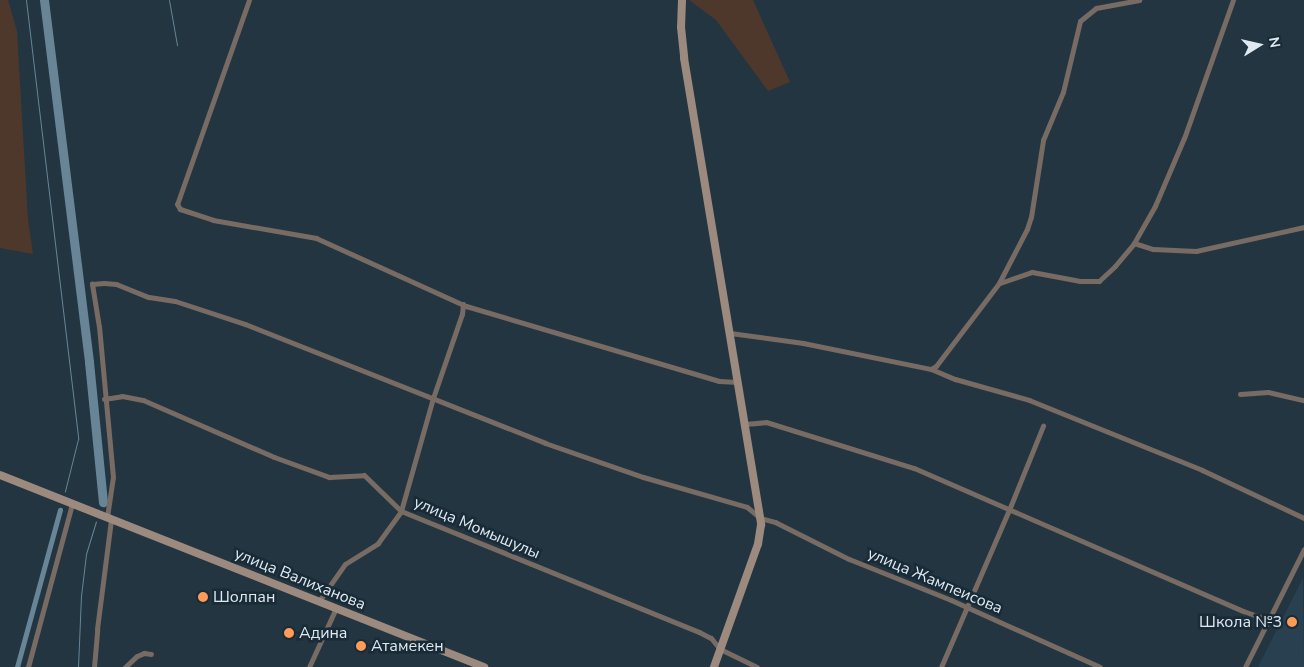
<!DOCTYPE html>
<meta charset="utf-8">
<style>
body{margin:0}
#map{position:relative;width:1304px;height:667px;overflow:hidden;background:#233540;font-family:"Nunito Sans",sans-serif}
div>[style]{position:absolute}
.built>*{inset:0;background:#28404f}
.green>*{inset:0;background:#4d382b}
.stream>*{height:1px;margin:-0.5px;padding:0 0.5px;transform-origin:0.5px;border-radius:0.5px;background:#688597}
.canal>*{height:5px;margin:-2.5px;padding:0 2.5px;transform-origin:2.5px;border-radius:2.5px;background:#688597}
.river>*{height:9px;margin:-4.5px;padding:0 4.5px;transform-origin:4.5px;border-radius:4.5px;background:#688597}
.street>*{height:5px;margin:-2.5px;padding:0 2.5px;transform-origin:2.5px;border-radius:2.5px;background:#776b63}
.secondary>*{height:8px;margin:-4px;padding:0 4px;transform-origin:4px;border-radius:4px;background:#9d8a7e}
.dots>*{width:14px;height:14px;translate:-50% -50%;box-sizing:border-box;border:2px solid #192b36;border-radius:50%}
span{translate:-50% -50%;white-space:nowrap;text-align:center;line-height:1.15;-webkit-text-stroke:5px #192b36;paint-order:stroke}
.street-label{font-size:16px;color:#dee9f1}
.poi-label{font-size:16px;color:#dee9f1}
.left{translate:0 -50%;text-align:left}
.right{translate:-100% -50%;text-align:right}
.north{position:absolute;left:1234px;top:20px;width:50px;height:50px;-webkit-text-stroke:4px #192b36;paint-order:stroke;rotate:80deg;font-size:14px;font-weight:700;line-height:20px;text-align:center;color:#dee9f1}
.north::after{content:'';display:block;margin:auto;width:18px;height:22px;background:#dee9f1;clip-path:polygon(50% 0,100% 100%,50% 72%,0 100%)}
</style>
<div id="map">
<div class="built">
<div style="clip-path:polygon(1303px 578px,1304px 667px,1258px 667px)"></div>
</div>
<div class="green">
<div style="clip-path:polygon(0 0,8px 0,17px 31px,28px 219px,33px 254px,0 248px)"></div>
<div style="clip-path:polygon(689px 0,753px 0,790px 82px,768px 91px,716px 20px)"></div>
</div>
<div class="stream">
<div style="left:26px;top:0;width:442px;rotate:83.2deg"></div>
<div style="left:78px;top:439px;width:54px;rotate:104deg"></div>
<div style="left:169px;top:0;width:46px;rotate:79.9deg"></div>
<div style="left:78px;top:667px;width:71px;rotate:-87.6deg"></div>
<div style="left:81px;top:596px;width:42px;rotate:-83.2deg"></div>
<div style="left:86px;top:554px;width:34px;rotate:-73deg"></div>
</div>
<div class="canal">
<div style="left:17px;top:667px;width:163px;rotate:-74.7deg"></div>
</div>
<div class="river">
<div style="left:44px;top:0;width:365px;rotate:82.9deg"></div>
<div style="left:89px;top:362px;width:141px;rotate:84.3deg"></div>
</div>
<div class="street">
<div style="left:249px;top:0;width:216px;rotate:109.4deg"></div>
<div style="left:177px;top:204px;width:6px;rotate:59deg"></div>
<div style="left:180px;top:209px;width:35px;rotate:18deg"></div>
<div style="left:213px;top:220px;width:105px;rotate:9.9deg"></div>
<div style="left:316px;top:238px;width:165px;rotate:24.4deg"></div>
<div style="left:466px;top:306px;width:264px;rotate:16.5deg"></div>
<div style="left:719px;top:381px;width:19px;rotate:3deg"></div>
<div style="left:1233px;top:0;width:146px;rotate:109.5deg"></div>
<div style="left:1184px;top:138px;width:74px;rotate:113.1deg"></div>
<div style="left:1155px;top:206px;width:43px;rotate:119.6deg"></div>
<div style="left:1134px;top:243px;width:20px;rotate:18deg"></div>
<div style="left:1153px;top:249px;width:43px;rotate:2.7deg"></div>
<div style="left:1196px;top:251px;width:111px;rotate:-12.5deg"></div>
<div style="left:1000px;top:283px;width:34px;rotate:-19deg"></div>
<div style="left:1032px;top:272px;width:49px;rotate:10.6deg"></div>
<div style="left:1080px;top:281px;width:19px"></div>
<div style="left:1099px;top:281px;width:22px;rotate:-43deg"></div>
<div style="left:1115px;top:266px;width:30px;rotate:-50deg"></div>
<div style="left:730px;top:333px;width:74px;rotate:7.8deg"></div>
<div style="left:803px;top:343px;width:131px;rotate:11.5deg"></div>
<div style="left:931px;top:369px;width:6px;rotate:-31deg"></div>
<div style="left:936px;top:366px;width:104px;rotate:-52.8deg"></div>
<div style="left:999px;top:283px;width:61px;rotate:-62.6deg"></div>
<div style="left:1027px;top:229px;width:13px;rotate:-72deg"></div>
<div style="left:1031px;top:217px;width:78px;rotate:-81.1deg"></div>
<div style="left:1043px;top:140px;width:52px;rotate:-67.4deg"></div>
<div style="left:1063px;top:92px;width:73px;rotate:-76.5deg"></div>
<div style="left:1080px;top:21px;width:21px;rotate:-39deg"></div>
<div style="left:1096px;top:8px;width:44px;rotate:-10.5deg"></div>
<div style="left:931px;top:369px;width:26px;rotate:23deg"></div>
<div style="left:955px;top:379px;width:77px;rotate:15.8deg"></div>
<div style="left:1029px;top:400px;width:187px;rotate:22deg"></div>
<div style="left:1202px;top:470px;width:113px;rotate:25.2deg"></div>
<div style="left:1240px;top:394px;width:28px;rotate:-4deg"></div>
<div style="left:1268px;top:392px;width:37px;rotate:13deg"></div>
<div style="left:104px;top:399px;width:18px;rotate:-9deg"></div>
<div style="left:122px;top:396px;width:21px;rotate:11deg"></div>
<div style="left:143px;top:400px;width:143px;rotate:23.5deg"></div>
<div style="left:274px;top:457px;width:59px;rotate:20deg"></div>
<div style="left:329px;top:477px;width:35px;rotate:-3deg"></div>
<div style="left:364px;top:475px;width:52px;rotate:44.2deg"></div>
<div style="left:401px;top:511px;width:322px;rotate:22.1deg"></div>
<div style="left:699px;top:632px;width:13px;rotate:27deg"></div>
<div style="left:711px;top:638px;width:14px;rotate:51deg"></div>
<div style="left:720px;top:649px;width:41px;rotate:25.9deg"></div>
<div style="left:745px;top:424px;width:21px;rotate:-5deg"></div>
<div style="left:766px;top:422px;width:155px;rotate:17.3deg"></div>
<div style="left:914px;top:468px;width:359px;rotate:23.5deg"></div>
<div style="left:1243px;top:611px;width:28px;rotate:19deg"></div>
<div style="left:107px;top:517px;width:40px;rotate:-81.5deg"></div>
<div style="left:113px;top:477px;width:151px;rotate:-95.3deg"></div>
<div style="left:99px;top:327px;width:44px;rotate:-99.2deg"></div>
<div style="left:92px;top:284px;width:12px;rotate:-5deg"></div>
<div style="left:104px;top:283px;width:12px;rotate:5deg"></div>
<div style="left:116px;top:284px;width:35px;rotate:22deg"></div>
<div style="left:149px;top:297px;width:26px;rotate:9deg"></div>
<div style="left:175px;top:301px;width:74px;rotate:18.2deg"></div>
<div style="left:245px;top:324px;width:323px;rotate:21.6deg"></div>
<div style="left:545px;top:443px;width:104px;rotate:19.1deg"></div>
<div style="left:643px;top:477px;width:108px;rotate:16.1deg"></div>
<div style="left:747px;top:507px;width:17px;rotate:40deg"></div>
<div style="left:760px;top:518px;width:16px;rotate:15deg"></div>
<div style="left:775px;top:522px;width:83px;rotate:26.6deg"></div>
<div style="left:849px;top:559px;width:110px;rotate:21.9deg"></div>
<div style="left:951px;top:600px;width:163px;rotate:24.2deg"></div>
<div style="left:319px;top:601px;width:45px;rotate:-54.9deg"></div>
<div style="left:345px;top:564px;width:39px;rotate:-32deg"></div>
<div style="left:378px;top:543px;width:39px;rotate:-54deg"></div>
<div style="left:401px;top:511px;width:117px;rotate:-74.2deg"></div>
<div style="left:433px;top:398px;width:89px;rotate:-71deg"></div>
<div style="left:462px;top:314px;width:10px;rotate:-84deg"></div>
<div style="left:28px;top:667px;width:169px;rotate:-74.9deg"></div>
<div style="left:94px;top:667px;width:38px;rotate:-85deg"></div>
<div style="left:97px;top:629px;width:111px;rotate:-82.7deg"></div>
<div style="left:125px;top:667px;width:16px;rotate:-43deg"></div>
<div style="left:137px;top:656px;width:8px;rotate:-23deg"></div>
<div style="left:144px;top:653px;width:7px;rotate:8deg"></div>
<div style="left:309px;top:667px;width:65px;rotate:-65.4deg"></div>
<div style="left:941px;top:667px;width:171px;rotate:-66.6deg"></div>
<div style="left:1009px;top:510px;width:91px;rotate:-68deg"></div>
<div style="left:1245px;top:667px;width:132px;rotate:-63.4deg"></div>
</div>
<div class="secondary">
<div style="left:682px;top:0;width:27px;rotate:92deg"></div>
<div style="left:681px;top:27px;width:31px;rotate:84deg"></div>
<div style="left:684px;top:58px;width:473px;rotate:80.6deg"></div>
<div style="left:761px;top:525px;width:19px;rotate:99deg"></div>
<div style="left:758px;top:544px;width:131px;rotate:109.7deg"></div>
<div style="left:0;top:475px;width:521px;rotate:21.64deg"></div>
</div>
<div class="dots">
<div style="left:203px;top:597px;background:#fe9c57"></div>
<div style="left:1292px;top:622px;background:#fe9c57"></div>
<div style="left:289px;top:633px;background:#fe9c57"></div>
<div style="left:361px;top:646px;background:#fe9c57"></div>
</div>
<div class="street-label">
<span style="left:477px;top:528px;rotate:23deg">улица Момышулы</span>
<span style="left:300px;top:579px;rotate:22deg">улица Валиханова</span>
<span style="left:935px;top:581px;rotate:23deg">улица Жампеисова</span>
</div>
<div class="poi-label">
<span class="left" style="left:213px;top:597px">Шолпан</span>
<span class="right" style="left:1282px;top:622px">Школа №3</span>
<span class="left" style="left:299px;top:633px">Адина</span>
<span class="left" style="left:371px;top:646px">Атамекен</span>
</div>
<div class="north">N</div>
</div>
